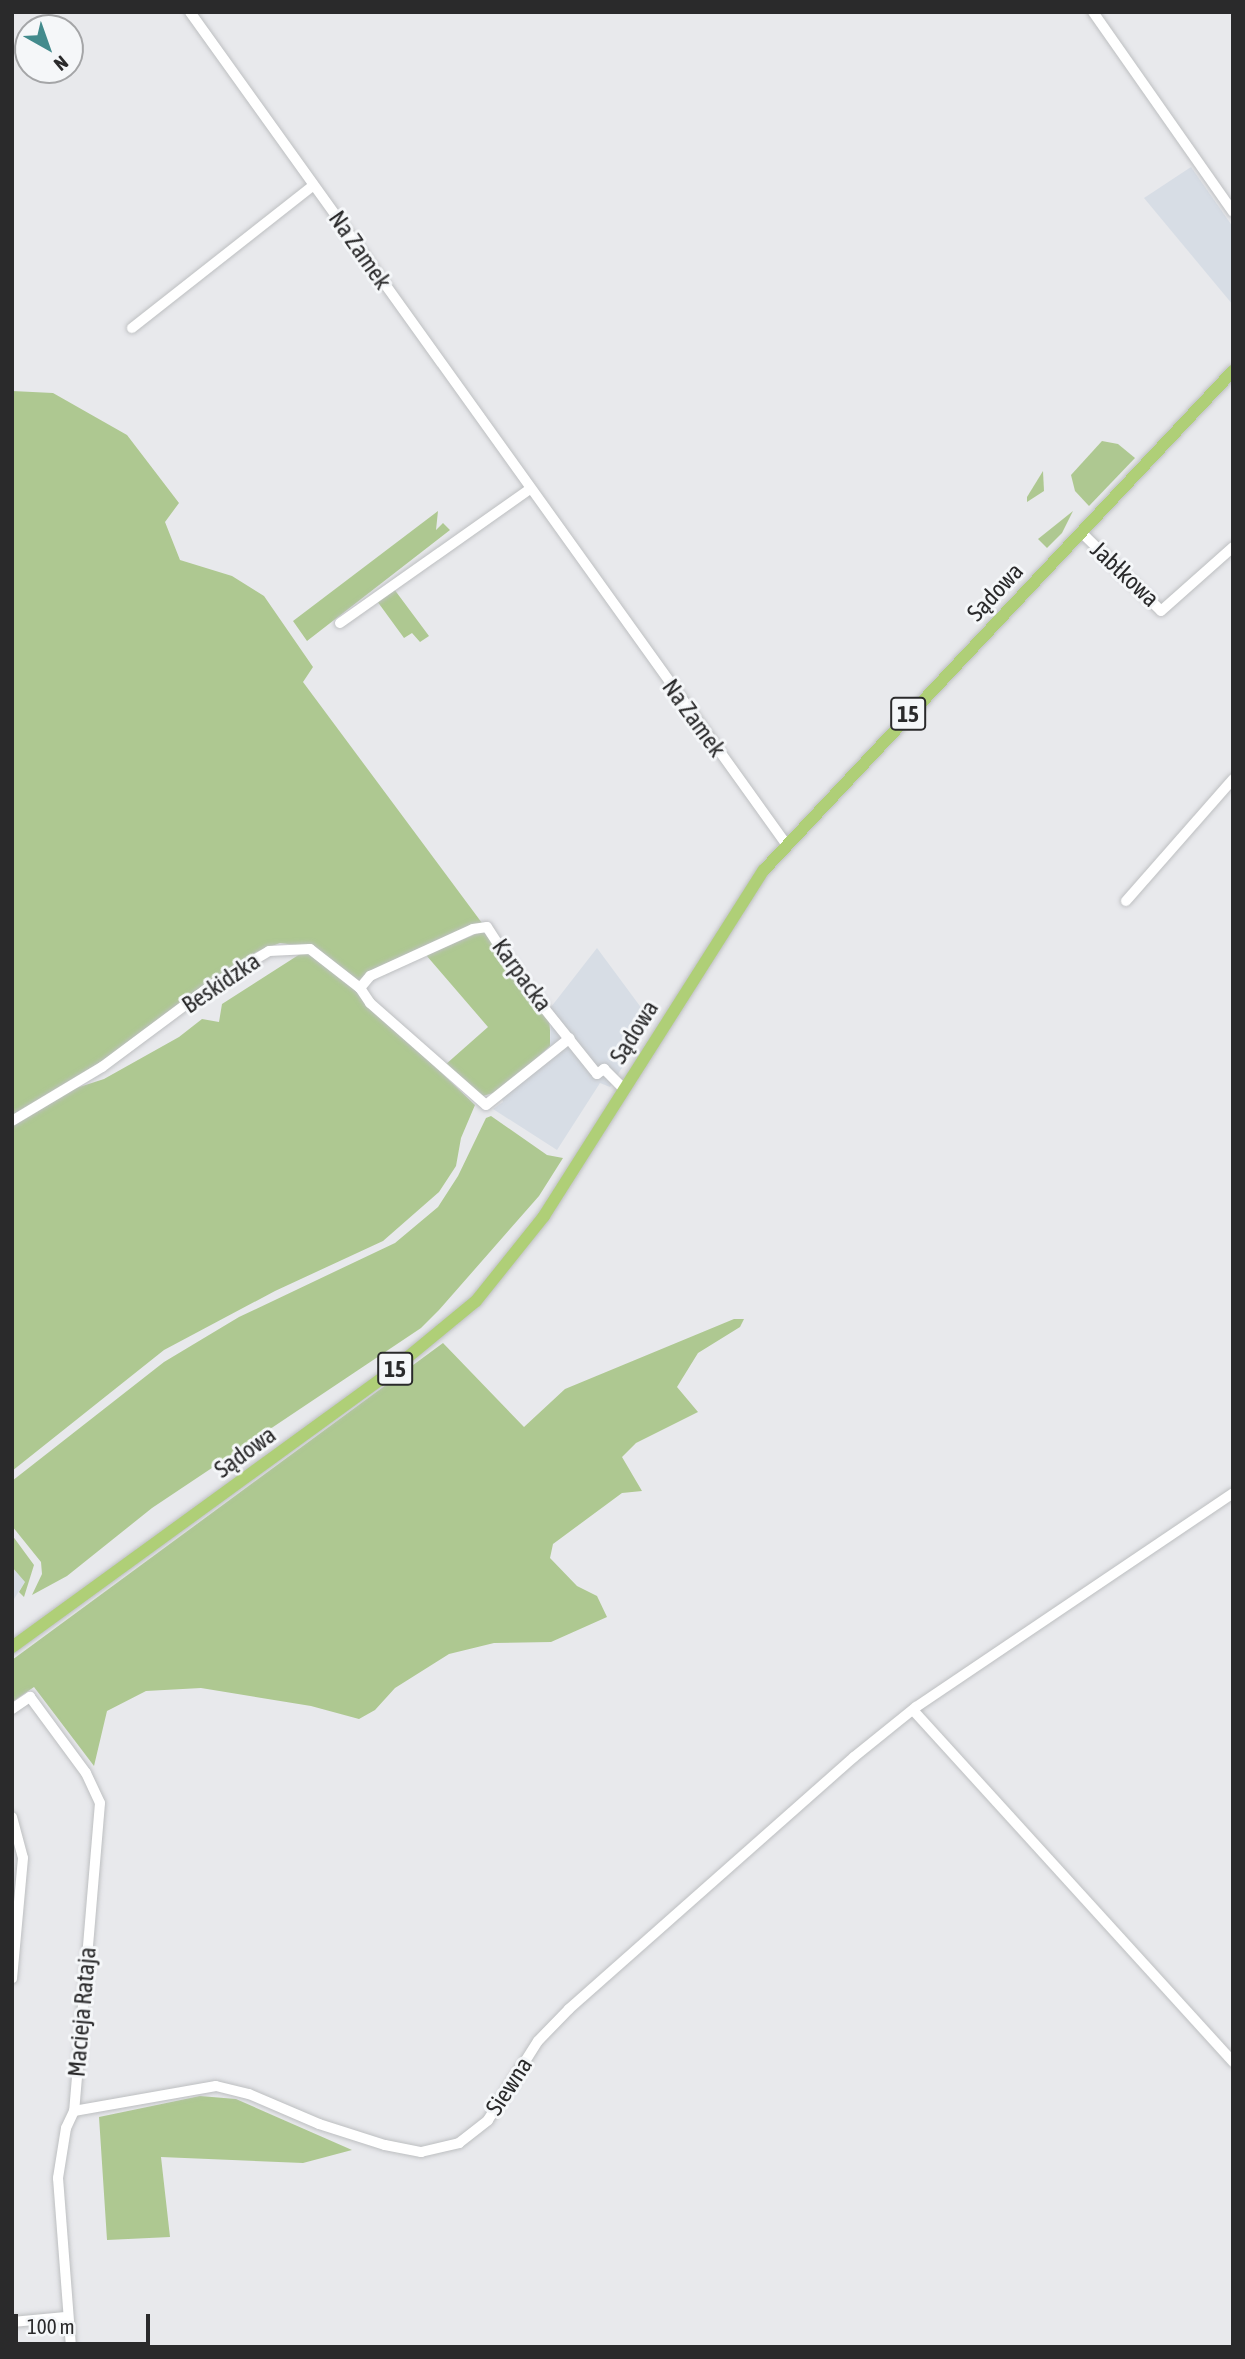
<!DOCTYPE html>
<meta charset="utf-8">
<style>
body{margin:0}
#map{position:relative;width:1245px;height:2359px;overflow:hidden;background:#e8e9ec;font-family:"Asap Condensed",sans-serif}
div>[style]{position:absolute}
.built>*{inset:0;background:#d7dde5}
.green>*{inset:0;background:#aec891}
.roads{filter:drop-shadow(0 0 2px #bdbfc1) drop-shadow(0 0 2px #bdbfc1)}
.minor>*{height:10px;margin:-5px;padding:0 5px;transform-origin:5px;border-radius:5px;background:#fff}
.major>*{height:12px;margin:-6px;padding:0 6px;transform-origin:6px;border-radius:6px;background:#afcf77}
span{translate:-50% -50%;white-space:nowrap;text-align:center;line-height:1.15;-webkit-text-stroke:6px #f5f7f9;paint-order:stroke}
.shield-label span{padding:2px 5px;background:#f5f7f9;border:2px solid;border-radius:5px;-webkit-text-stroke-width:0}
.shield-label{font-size:23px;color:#2a2a2b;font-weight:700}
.street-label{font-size:24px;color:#2a2a2b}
.frame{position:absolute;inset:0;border:14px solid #2a2a2b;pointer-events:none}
.north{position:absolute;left:14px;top:14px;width:70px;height:70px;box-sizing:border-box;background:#f5f7f9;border:2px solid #a4a5a7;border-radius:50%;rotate:140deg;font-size:19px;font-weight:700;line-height:28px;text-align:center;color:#2a2a2b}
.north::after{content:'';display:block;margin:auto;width:24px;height:32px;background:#438b8d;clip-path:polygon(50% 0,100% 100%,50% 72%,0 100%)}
.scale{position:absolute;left:14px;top:2314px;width:136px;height:32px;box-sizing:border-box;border:4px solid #2a2a2b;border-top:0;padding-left:9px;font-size:21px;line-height:24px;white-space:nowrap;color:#2a2a2b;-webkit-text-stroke:5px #f5f7f9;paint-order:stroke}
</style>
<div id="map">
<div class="built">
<div style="clip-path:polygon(1191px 167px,1233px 227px,1233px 305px,1144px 198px)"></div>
<div style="clip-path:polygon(597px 948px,651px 1021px,610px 1087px,600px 1083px,557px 1150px,493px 1109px,503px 1102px,500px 1091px,550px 1046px,551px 1007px)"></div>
<div style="clip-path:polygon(12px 1567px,25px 1582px,12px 1602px)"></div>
</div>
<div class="green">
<div style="clip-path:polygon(12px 391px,53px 393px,127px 435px,179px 503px,165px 522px,180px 560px,232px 576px,264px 596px,313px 667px,303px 682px,482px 923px,427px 946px,355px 990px,475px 1105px,461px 1138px,456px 1166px,439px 1192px,383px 1241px,275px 1291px,164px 1350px,12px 1471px,12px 1126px,70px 1090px,104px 1079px,179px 1037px,202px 1019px,219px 1022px,222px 1004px,311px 947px,280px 943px,256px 952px,91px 1070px,12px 1117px)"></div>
<div style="clip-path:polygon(1102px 441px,1118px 444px,1135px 458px,1089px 506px,1075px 491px,1071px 475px)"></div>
<div style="clip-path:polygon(1043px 471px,1044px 491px,1027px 502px,1027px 497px)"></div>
<div style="clip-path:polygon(438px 511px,436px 530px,443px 523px,450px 530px,307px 641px,293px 621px)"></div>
<div style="clip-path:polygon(1073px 511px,1062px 533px,1047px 548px,1038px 539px)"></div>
<div style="clip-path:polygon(394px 589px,429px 636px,420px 642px,412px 633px,404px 638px,377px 601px)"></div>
<div style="clip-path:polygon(483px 931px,549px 1016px,550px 1030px,550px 1046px,500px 1091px,483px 1096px,445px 1065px,488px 1027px,426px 955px)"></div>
<div style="clip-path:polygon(491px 1116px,547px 1155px,563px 1158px,539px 1196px,439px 1310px,421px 1328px,152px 1508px,67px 1576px,32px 1595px,42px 1574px,41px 1562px,12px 1526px,12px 1481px,164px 1362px,239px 1317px,395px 1243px,438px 1207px,458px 1176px,486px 1118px)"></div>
<div style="clip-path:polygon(734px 1319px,744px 1319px,740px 1327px,698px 1353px,677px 1387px,698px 1412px,636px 1443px,622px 1457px,642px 1491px,622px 1493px,553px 1544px,550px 1558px,577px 1586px,597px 1596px,607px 1617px,551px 1642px,494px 1643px,449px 1654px,395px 1688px,375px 1710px,359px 1719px,311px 1706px,201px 1688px,146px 1691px,107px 1711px,94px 1766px,34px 1687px,12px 1702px,12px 1660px,443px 1343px,524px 1427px,565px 1389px)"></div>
<div style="clip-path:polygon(12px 1535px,34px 1565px,24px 1597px,19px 1592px,25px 1582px,12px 1567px)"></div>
<div style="clip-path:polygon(200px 2096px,236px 2099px,352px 2150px,303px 2163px,161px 2157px,170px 2237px,107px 2240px,99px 2117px)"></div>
</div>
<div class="roads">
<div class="minor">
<div style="left:190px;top:12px;width:1023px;rotate:54.38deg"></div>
<div style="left:1093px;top:12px;width:244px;rotate:55deg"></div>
<div style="left:132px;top:328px;width:231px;rotate:-38.2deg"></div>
<div style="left:1081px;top:532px;width:112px;rotate:44.6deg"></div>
<div style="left:1161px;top:611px;width:96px;rotate:-41.6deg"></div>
<div style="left:340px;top:623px;width:232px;rotate:-35.2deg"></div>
<div style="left:1126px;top:901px;width:162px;rotate:-48.7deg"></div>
<div style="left:360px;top:988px;width:16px;rotate:-50deg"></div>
<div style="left:370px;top:976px;width:113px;rotate:-24.5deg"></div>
<div style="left:473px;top:929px;width:14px;rotate:-8deg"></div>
<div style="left:487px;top:927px;width:61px;rotate:57.1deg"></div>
<div style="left:520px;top:978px;width:123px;rotate:51.3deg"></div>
<div style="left:597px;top:1074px;width:9px;rotate:-36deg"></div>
<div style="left:604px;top:1069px;width:27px;rotate:45deg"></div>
<div style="left:12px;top:1121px;width:105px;rotate:-31deg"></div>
<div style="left:102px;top:1067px;width:137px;rotate:-36.7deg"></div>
<div style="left:212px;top:985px;width:66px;rotate:-30.8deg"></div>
<div style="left:269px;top:951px;width:41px;rotate:-2.8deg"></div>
<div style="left:310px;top:949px;width:63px;rotate:38deg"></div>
<div style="left:360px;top:988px;width:18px;rotate:56deg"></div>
<div style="left:370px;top:1003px;width:154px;rotate:41.3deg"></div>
<div style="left:486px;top:1105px;width:107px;rotate:-38.6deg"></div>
<div style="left:12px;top:1709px;width:22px;rotate:-34deg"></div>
<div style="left:30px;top:1697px;width:94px;rotate:53.6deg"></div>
<div style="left:86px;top:1773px;width:33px;rotate:65deg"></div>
<div style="left:100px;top:1803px;width:309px;rotate:94.8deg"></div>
<div style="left:74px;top:2111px;width:19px;rotate:115deg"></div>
<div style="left:66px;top:2128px;width:51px;rotate:99.1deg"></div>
<div style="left:58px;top:2178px;width:169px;rotate:85.6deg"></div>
<div style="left:913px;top:1710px;width:476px;rotate:47.7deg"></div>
<div style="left:12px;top:1817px;width:42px;rotate:75deg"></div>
<div style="left:23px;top:1858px;width:121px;rotate:95.2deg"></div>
<div style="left:74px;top:2111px;width:144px;rotate:-10deg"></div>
<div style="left:216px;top:2086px;width:34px;rotate:14deg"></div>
<div style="left:249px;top:2094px;width:76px;rotate:23.2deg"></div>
<div style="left:319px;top:2124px;width:69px;rotate:17.7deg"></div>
<div style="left:385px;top:2145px;width:37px;rotate:11deg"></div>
<div style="left:421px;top:2152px;width:39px;rotate:-13deg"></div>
<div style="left:459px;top:2143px;width:37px;rotate:-38deg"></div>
<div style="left:488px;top:2120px;width:93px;rotate:-57.7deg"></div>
<div style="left:538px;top:2041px;width:45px;rotate:-45.9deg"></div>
<div style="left:569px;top:2009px;width:380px;rotate:-41.5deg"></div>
<div style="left:854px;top:1757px;width:80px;rotate:-38.9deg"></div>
<div style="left:916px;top:1707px;width:382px;rotate:-34deg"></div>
<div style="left:12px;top:2322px;width:54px;rotate:-5.3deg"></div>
</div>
<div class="major">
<div style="left:12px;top:1647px;width:455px;rotate:-36deg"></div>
<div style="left:380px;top:1380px;width:124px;rotate:-39.5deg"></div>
<div style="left:476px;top:1301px;width:109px;rotate:-51.3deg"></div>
<div style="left:544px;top:1216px;width:410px;rotate:-57.6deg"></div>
<div style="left:764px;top:870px;width:685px;rotate:-46.78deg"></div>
</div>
</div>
<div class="shield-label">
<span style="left:908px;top:714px">15</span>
<span style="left:395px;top:1369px">15</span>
</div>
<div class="street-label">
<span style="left:360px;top:250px;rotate:55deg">Na Zamek</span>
<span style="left:1125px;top:574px;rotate:43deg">Jabłkowa</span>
<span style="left:995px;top:592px;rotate:-47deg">Sądowa</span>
<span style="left:694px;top:718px;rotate:54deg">Na Zamek</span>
<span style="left:522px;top:975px;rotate:54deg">Karpacka</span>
<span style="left:221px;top:983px;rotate:-34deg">Beskidzka</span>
<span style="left:634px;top:1032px;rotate:-58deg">Sądowa</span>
<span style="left:245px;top:1452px;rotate:-36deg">Sądowa</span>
<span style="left:82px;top:2012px;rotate:-85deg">Macieja Rataja</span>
<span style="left:509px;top:2086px;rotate:-57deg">Siewna</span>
</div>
<div class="frame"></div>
<div class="north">N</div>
<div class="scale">100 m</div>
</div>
